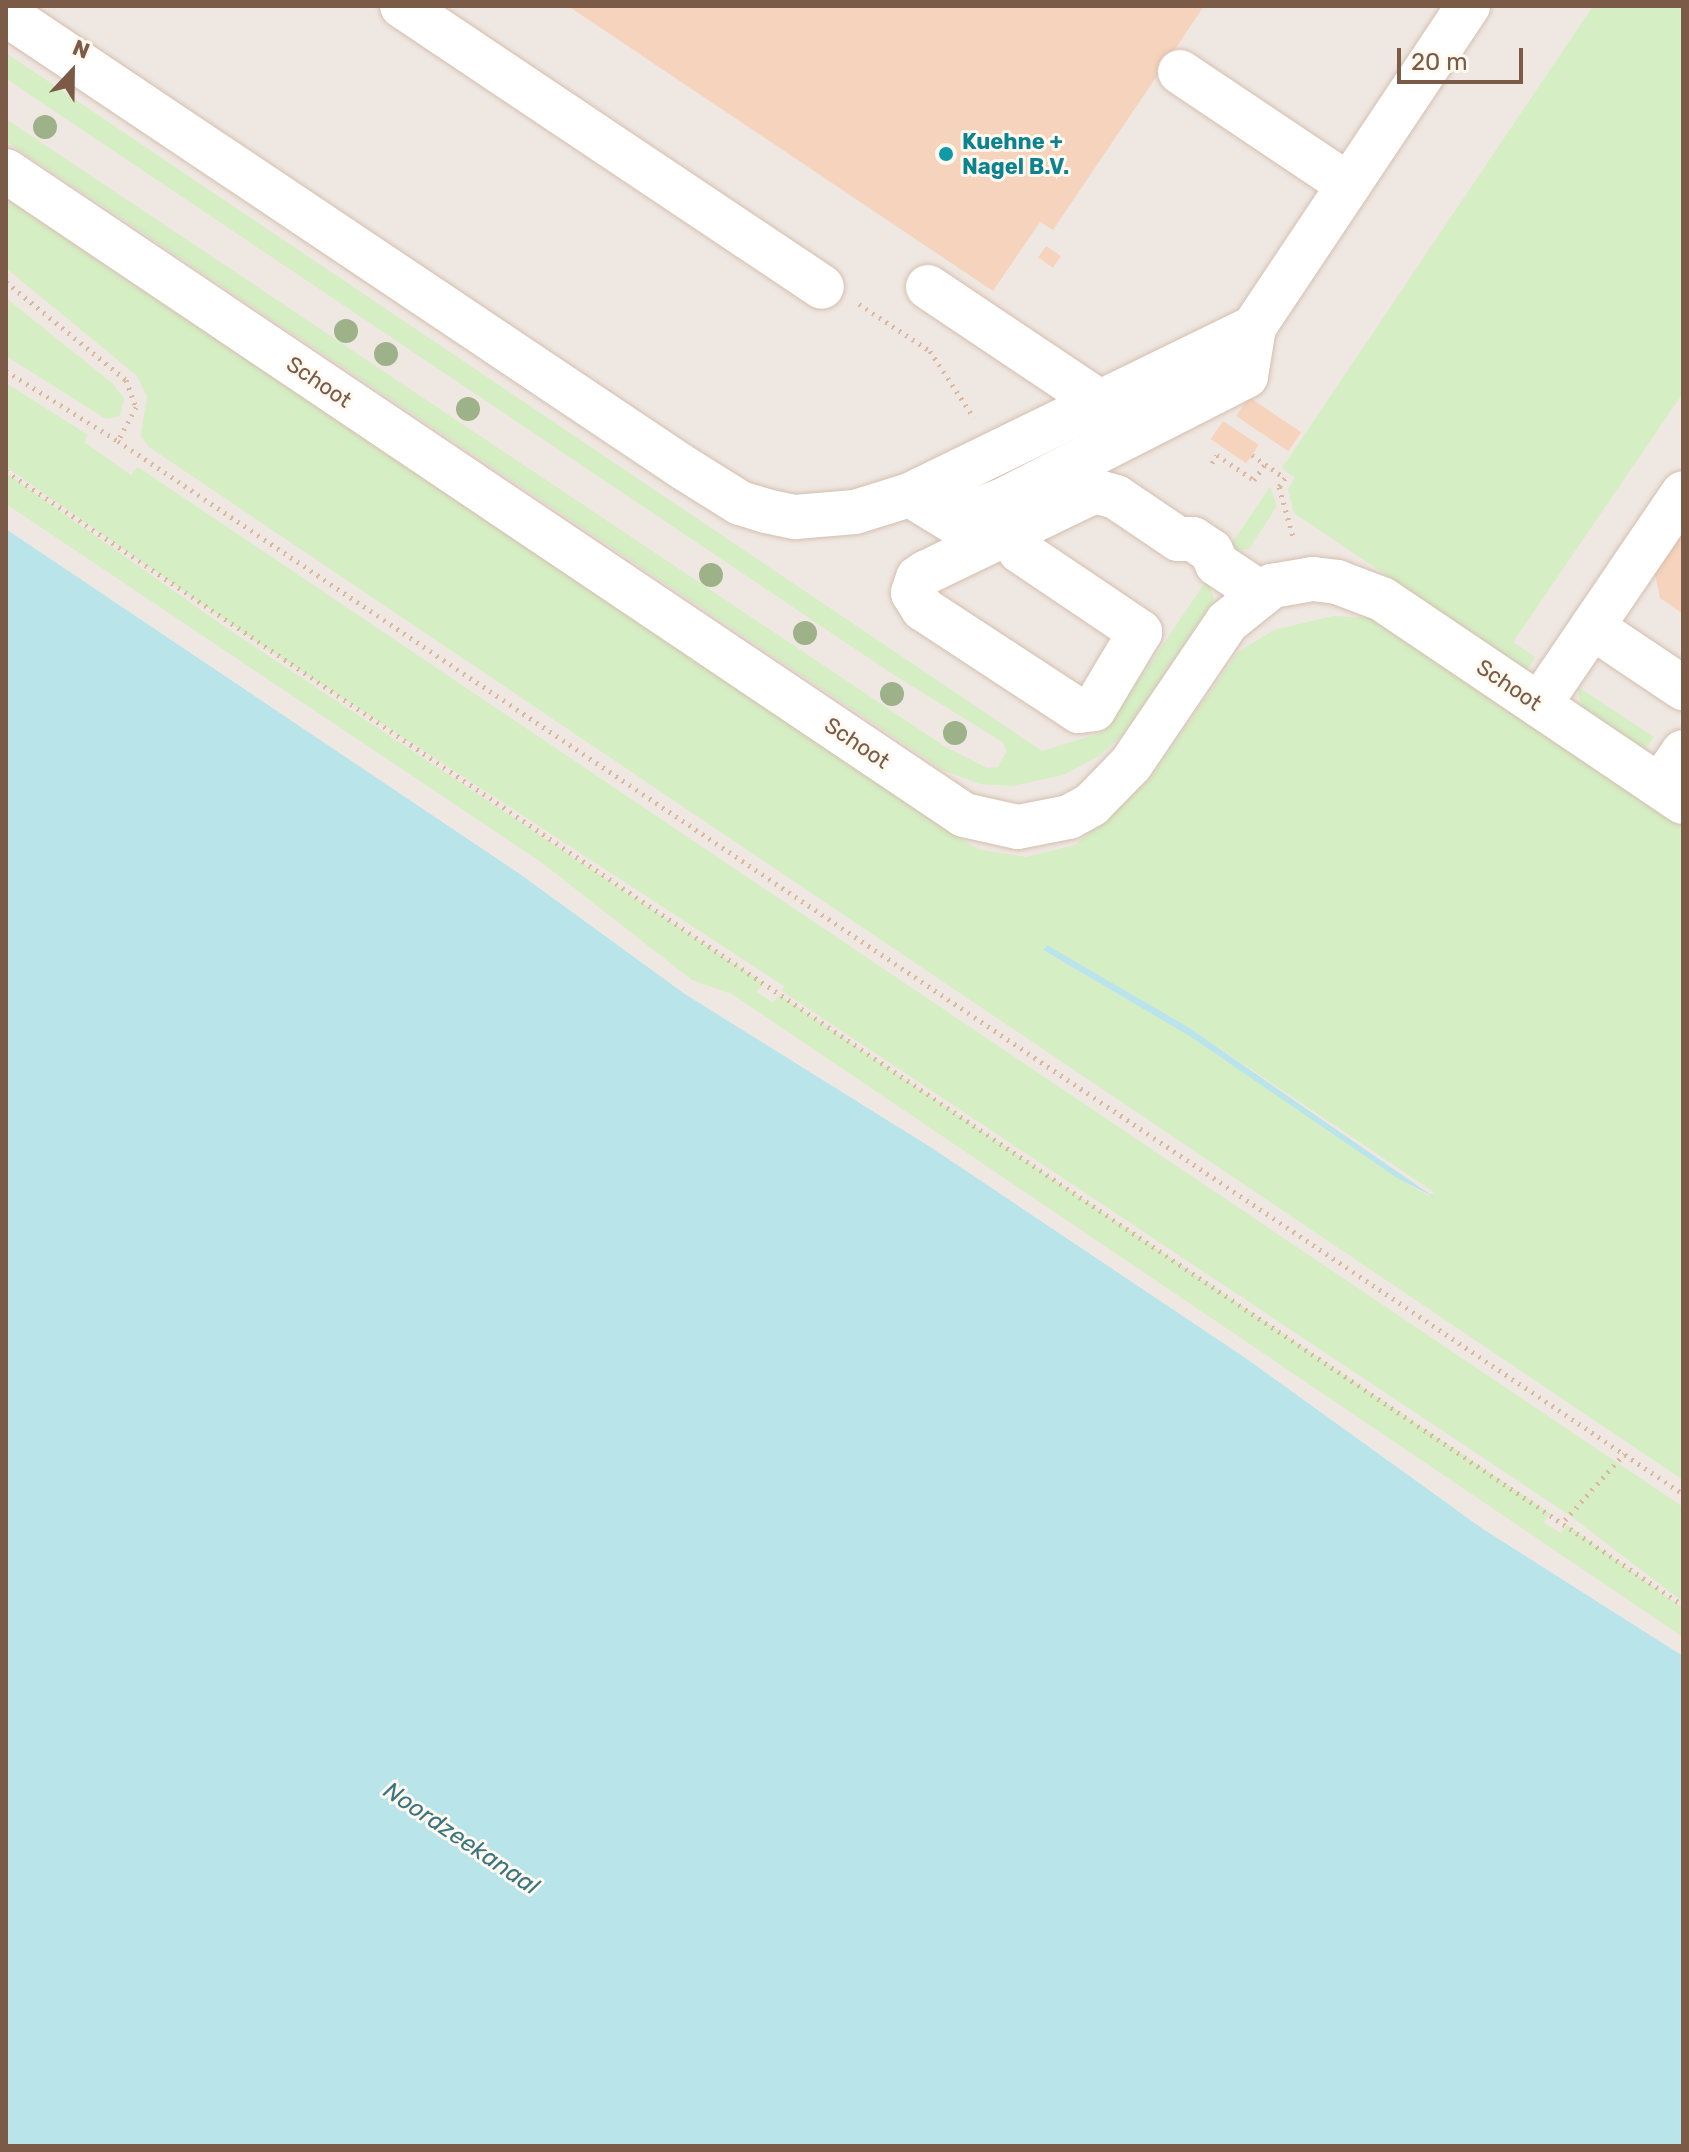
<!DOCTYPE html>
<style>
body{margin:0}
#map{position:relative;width:1689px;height:2152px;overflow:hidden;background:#fef5e7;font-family:Rubik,sans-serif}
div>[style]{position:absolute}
.industrial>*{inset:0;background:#efe7e1}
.green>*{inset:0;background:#d5eec4}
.water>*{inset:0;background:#b9e4ea}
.building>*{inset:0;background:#f6d3bc;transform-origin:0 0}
.path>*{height:5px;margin-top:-2.5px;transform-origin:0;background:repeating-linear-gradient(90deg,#dcb69f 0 2px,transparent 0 8px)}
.roads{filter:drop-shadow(0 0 2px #d4beae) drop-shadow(0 0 2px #d4beae)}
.minor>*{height:44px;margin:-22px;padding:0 22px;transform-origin:22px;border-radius:22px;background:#fff}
.trees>*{width:24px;height:24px;margin:-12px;border-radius:50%;background:#9eb289}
.dots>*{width:22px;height:22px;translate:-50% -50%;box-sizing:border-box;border:4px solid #fff9ef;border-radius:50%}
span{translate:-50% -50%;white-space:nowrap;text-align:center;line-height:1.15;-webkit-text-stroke:6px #fff9ef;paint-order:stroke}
.culture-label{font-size:22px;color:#0d838f;font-weight:700}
.left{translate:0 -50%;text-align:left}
.street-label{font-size:22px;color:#7b5a48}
.water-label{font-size:24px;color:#3a7682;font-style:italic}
.frame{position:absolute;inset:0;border:8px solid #7b5a48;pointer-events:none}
.north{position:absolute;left:32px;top:32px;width:80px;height:80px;-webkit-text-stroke:6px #fff9ef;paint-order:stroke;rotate:22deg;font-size:22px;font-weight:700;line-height:32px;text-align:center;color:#7b5a48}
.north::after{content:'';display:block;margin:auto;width:28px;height:36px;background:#7b5a48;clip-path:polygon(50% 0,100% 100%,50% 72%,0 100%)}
.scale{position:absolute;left:1397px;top:48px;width:126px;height:36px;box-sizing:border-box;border:4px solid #7b5a48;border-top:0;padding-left:10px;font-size:24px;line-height:28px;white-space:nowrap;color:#7b5a48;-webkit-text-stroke:6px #fff9ef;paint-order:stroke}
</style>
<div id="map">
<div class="industrial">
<div style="clip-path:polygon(6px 6px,1683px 6px,1683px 1656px,1483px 1529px,1247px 1359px,932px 1148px,685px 994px,520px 874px,6px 529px)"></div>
</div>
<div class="green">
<div style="clip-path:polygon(1593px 6px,1683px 6px,1683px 393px,1513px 642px,1535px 657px,1527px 670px,1294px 513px,1288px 490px,1295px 478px,1282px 468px)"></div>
<div style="clip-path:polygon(6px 53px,1042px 751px,1104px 732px,1208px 578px,1214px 600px,1123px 734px,1099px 756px,1063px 775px,1013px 786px,980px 784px,943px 770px,6px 141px,6px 119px,944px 746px,987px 768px,998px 767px,1006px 752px,1004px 743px,891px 673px,20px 88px,6px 78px)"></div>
<div style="clip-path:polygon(evenodd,6px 199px,977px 849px,1026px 857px,1075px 845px,1149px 780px,1238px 652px,1274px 630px,1333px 616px,1370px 618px,1683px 828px,1683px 1480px,149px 447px,141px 436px,147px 396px,137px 376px,6px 268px,6px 199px,1047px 945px,1188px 1027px,1434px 1192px,1429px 1196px,1397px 1178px,1191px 1037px,1044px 951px,1047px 945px)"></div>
<div style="clip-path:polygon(6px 298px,112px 383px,124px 398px,120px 416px,106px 419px,6px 356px)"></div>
<div style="clip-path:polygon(6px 383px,88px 435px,84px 442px,131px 475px,138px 467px,1683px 1507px,1683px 1602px,1572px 1517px,782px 991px,784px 986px,257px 642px,6px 467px)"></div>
<div style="clip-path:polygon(6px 473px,225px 627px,763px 983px,757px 992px,773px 1003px,779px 995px,1550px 1513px,1544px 1523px,1561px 1533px,1567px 1525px,1683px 1608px,1683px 1637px,732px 994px,692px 980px,541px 862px,6px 504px)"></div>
<div style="clip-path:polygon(1270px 487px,1277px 506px,1249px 549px,1226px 552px)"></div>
<div style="clip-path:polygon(1591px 668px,1578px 687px,1654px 737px,1645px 749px,1581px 706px,1577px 685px)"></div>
</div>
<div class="water">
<div style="clip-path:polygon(6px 529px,520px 874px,685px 994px,932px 1148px,1247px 1359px,1483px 1529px,1683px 1656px,1683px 2146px,6px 2146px)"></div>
<div style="clip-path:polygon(1047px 945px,1188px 1027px,1434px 1197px,1397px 1178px,1191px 1037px,1043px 950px)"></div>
</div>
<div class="building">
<div style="clip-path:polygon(568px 6px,1204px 6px,1053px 230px,1040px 222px,993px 291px)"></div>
<div style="left:1046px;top:246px;width:18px;height:14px;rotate:34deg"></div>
<div style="left:1249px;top:397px;width:63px;height:23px;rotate:34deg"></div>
<div style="left:1223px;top:421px;width:43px;height:22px;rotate:34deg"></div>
<div style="clip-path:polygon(1683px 526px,1683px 614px,1660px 598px,1654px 569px)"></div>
</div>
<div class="path">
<div style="left:6px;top:282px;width:155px;rotate:39.2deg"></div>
<div style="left:126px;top:380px;width:29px;rotate:70deg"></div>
<div style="left:136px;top:407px;width:38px;rotate:118deg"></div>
<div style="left:859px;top:304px;width:85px;rotate:33.5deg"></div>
<div style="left:930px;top:351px;width:80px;rotate:56.7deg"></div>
<div style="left:6px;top:371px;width:132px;rotate:32deg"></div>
<div style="left:118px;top:441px;width:1886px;rotate:33.93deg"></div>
<div style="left:1252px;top:455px;width:40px;rotate:34.9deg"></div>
<div style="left:1285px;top:478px;width:11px;rotate:124deg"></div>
<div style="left:1279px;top:487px;width:55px;rotate:74.2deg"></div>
<div style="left:1212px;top:463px;width:9px;rotate:-58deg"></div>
<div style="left:1217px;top:455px;width:45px;rotate:34deg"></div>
<div style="left:1254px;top:480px;width:19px;rotate:-55deg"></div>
<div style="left:6px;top:471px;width:2024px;rotate:34.07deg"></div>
<div style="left:1565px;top:1520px;width:89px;rotate:-48.2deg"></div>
</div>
<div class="roads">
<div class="minor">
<div style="left:402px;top:6px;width:505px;rotate:33.78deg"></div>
<div style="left:6px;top:14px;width:816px;rotate:33.81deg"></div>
<div style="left:684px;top:468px;width:66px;rotate:32deg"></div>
<div style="left:740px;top:503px;width:27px;rotate:17deg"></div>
<div style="left:766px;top:511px;width:30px;rotate:12deg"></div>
<div style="left:795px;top:517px;width:60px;rotate:-4.8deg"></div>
<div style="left:855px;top:512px;width:58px;rotate:-17.2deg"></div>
<div style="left:910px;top:495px;width:383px;rotate:-26deg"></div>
<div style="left:1180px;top:72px;width:203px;rotate:33.8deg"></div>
<div style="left:6px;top:171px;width:1154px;rotate:33.91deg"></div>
<div style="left:964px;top:815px;width:55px;rotate:12.5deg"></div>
<div style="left:1018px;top:827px;width:52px;rotate:-11.1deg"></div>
<div style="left:1069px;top:817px;width:26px;rotate:-29deg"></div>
<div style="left:1092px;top:804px;width:56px;rotate:-45.7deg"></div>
<div style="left:1131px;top:764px;width:171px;rotate:-55.9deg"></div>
<div style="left:1227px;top:622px;width:58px;rotate:-38.7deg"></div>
<div style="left:1272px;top:586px;width:42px;rotate:-9.7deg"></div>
<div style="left:1313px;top:579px;width:24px;rotate:7deg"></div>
<div style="left:1337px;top:582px;width:48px;rotate:20.7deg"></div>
<div style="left:1382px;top:599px;width:363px;rotate:34deg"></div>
<div style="left:928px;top:287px;width:208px;rotate:33.8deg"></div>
<div style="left:910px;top:495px;width:48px;rotate:31.4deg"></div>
<div style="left:951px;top:520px;width:53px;rotate:-20.8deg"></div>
<div style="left:1001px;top:501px;width:275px;rotate:-27deg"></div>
<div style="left:1246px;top:376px;width:50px;rotate:-80.7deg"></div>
<div style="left:1254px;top:327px;width:386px;rotate:-56.3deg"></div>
<div style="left:1010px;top:531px;width:22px;rotate:63deg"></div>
<div style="left:1020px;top:551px;width:145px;rotate:34deg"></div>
<div style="left:1140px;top:632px;width:90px;rotate:120.9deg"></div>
<div style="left:1094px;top:709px;width:15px;rotate:172deg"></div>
<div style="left:1079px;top:711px;width:186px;rotate:-146.8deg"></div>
<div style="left:923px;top:609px;width:19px;rotate:-122deg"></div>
<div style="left:913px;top:593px;width:16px;rotate:-72deg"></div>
<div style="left:918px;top:578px;width:9px;rotate:-36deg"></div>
<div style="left:925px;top:573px;width:179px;rotate:-25.8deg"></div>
<div style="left:1086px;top:495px;width:10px;rotate:-24deg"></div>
<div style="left:1095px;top:491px;width:22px;rotate:16deg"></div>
<div style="left:1116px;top:497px;width:75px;rotate:34.1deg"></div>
<div style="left:1178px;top:539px;width:15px"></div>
<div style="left:1193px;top:539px;width:22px;rotate:34deg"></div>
<div style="left:1211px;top:551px;width:14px;rotate:65deg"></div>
<div style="left:1217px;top:564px;width:50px;rotate:33.7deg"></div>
<div style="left:1592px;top:627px;width:110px;rotate:33.8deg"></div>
<div style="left:1539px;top:705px;width:256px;rotate:-55.8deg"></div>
<div style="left:1660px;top:786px;width:41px;rotate:-55.9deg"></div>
</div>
</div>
<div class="trees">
<div style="left:45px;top:127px"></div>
<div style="left:346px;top:331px"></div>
<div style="left:386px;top:354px"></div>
<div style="left:468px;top:409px"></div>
<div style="left:711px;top:575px"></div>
<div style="left:805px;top:633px"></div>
<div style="left:892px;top:694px"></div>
<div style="left:955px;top:733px"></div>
</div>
<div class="dots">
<div style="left:946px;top:154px;background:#0f9aa8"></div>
</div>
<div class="culture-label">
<span class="left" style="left:962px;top:154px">Kuehne +<br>Nagel B.V.</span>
</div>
<div class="street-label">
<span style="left:319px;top:382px;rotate:34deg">Schoot</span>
<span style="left:1509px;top:685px;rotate:34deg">Schoot</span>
<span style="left:857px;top:743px;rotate:34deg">Schoot</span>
</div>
<div class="water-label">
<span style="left:461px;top:1839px;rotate:34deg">Noordzeekanaal</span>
</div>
<div class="frame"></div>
<div class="north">N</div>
<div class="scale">20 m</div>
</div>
